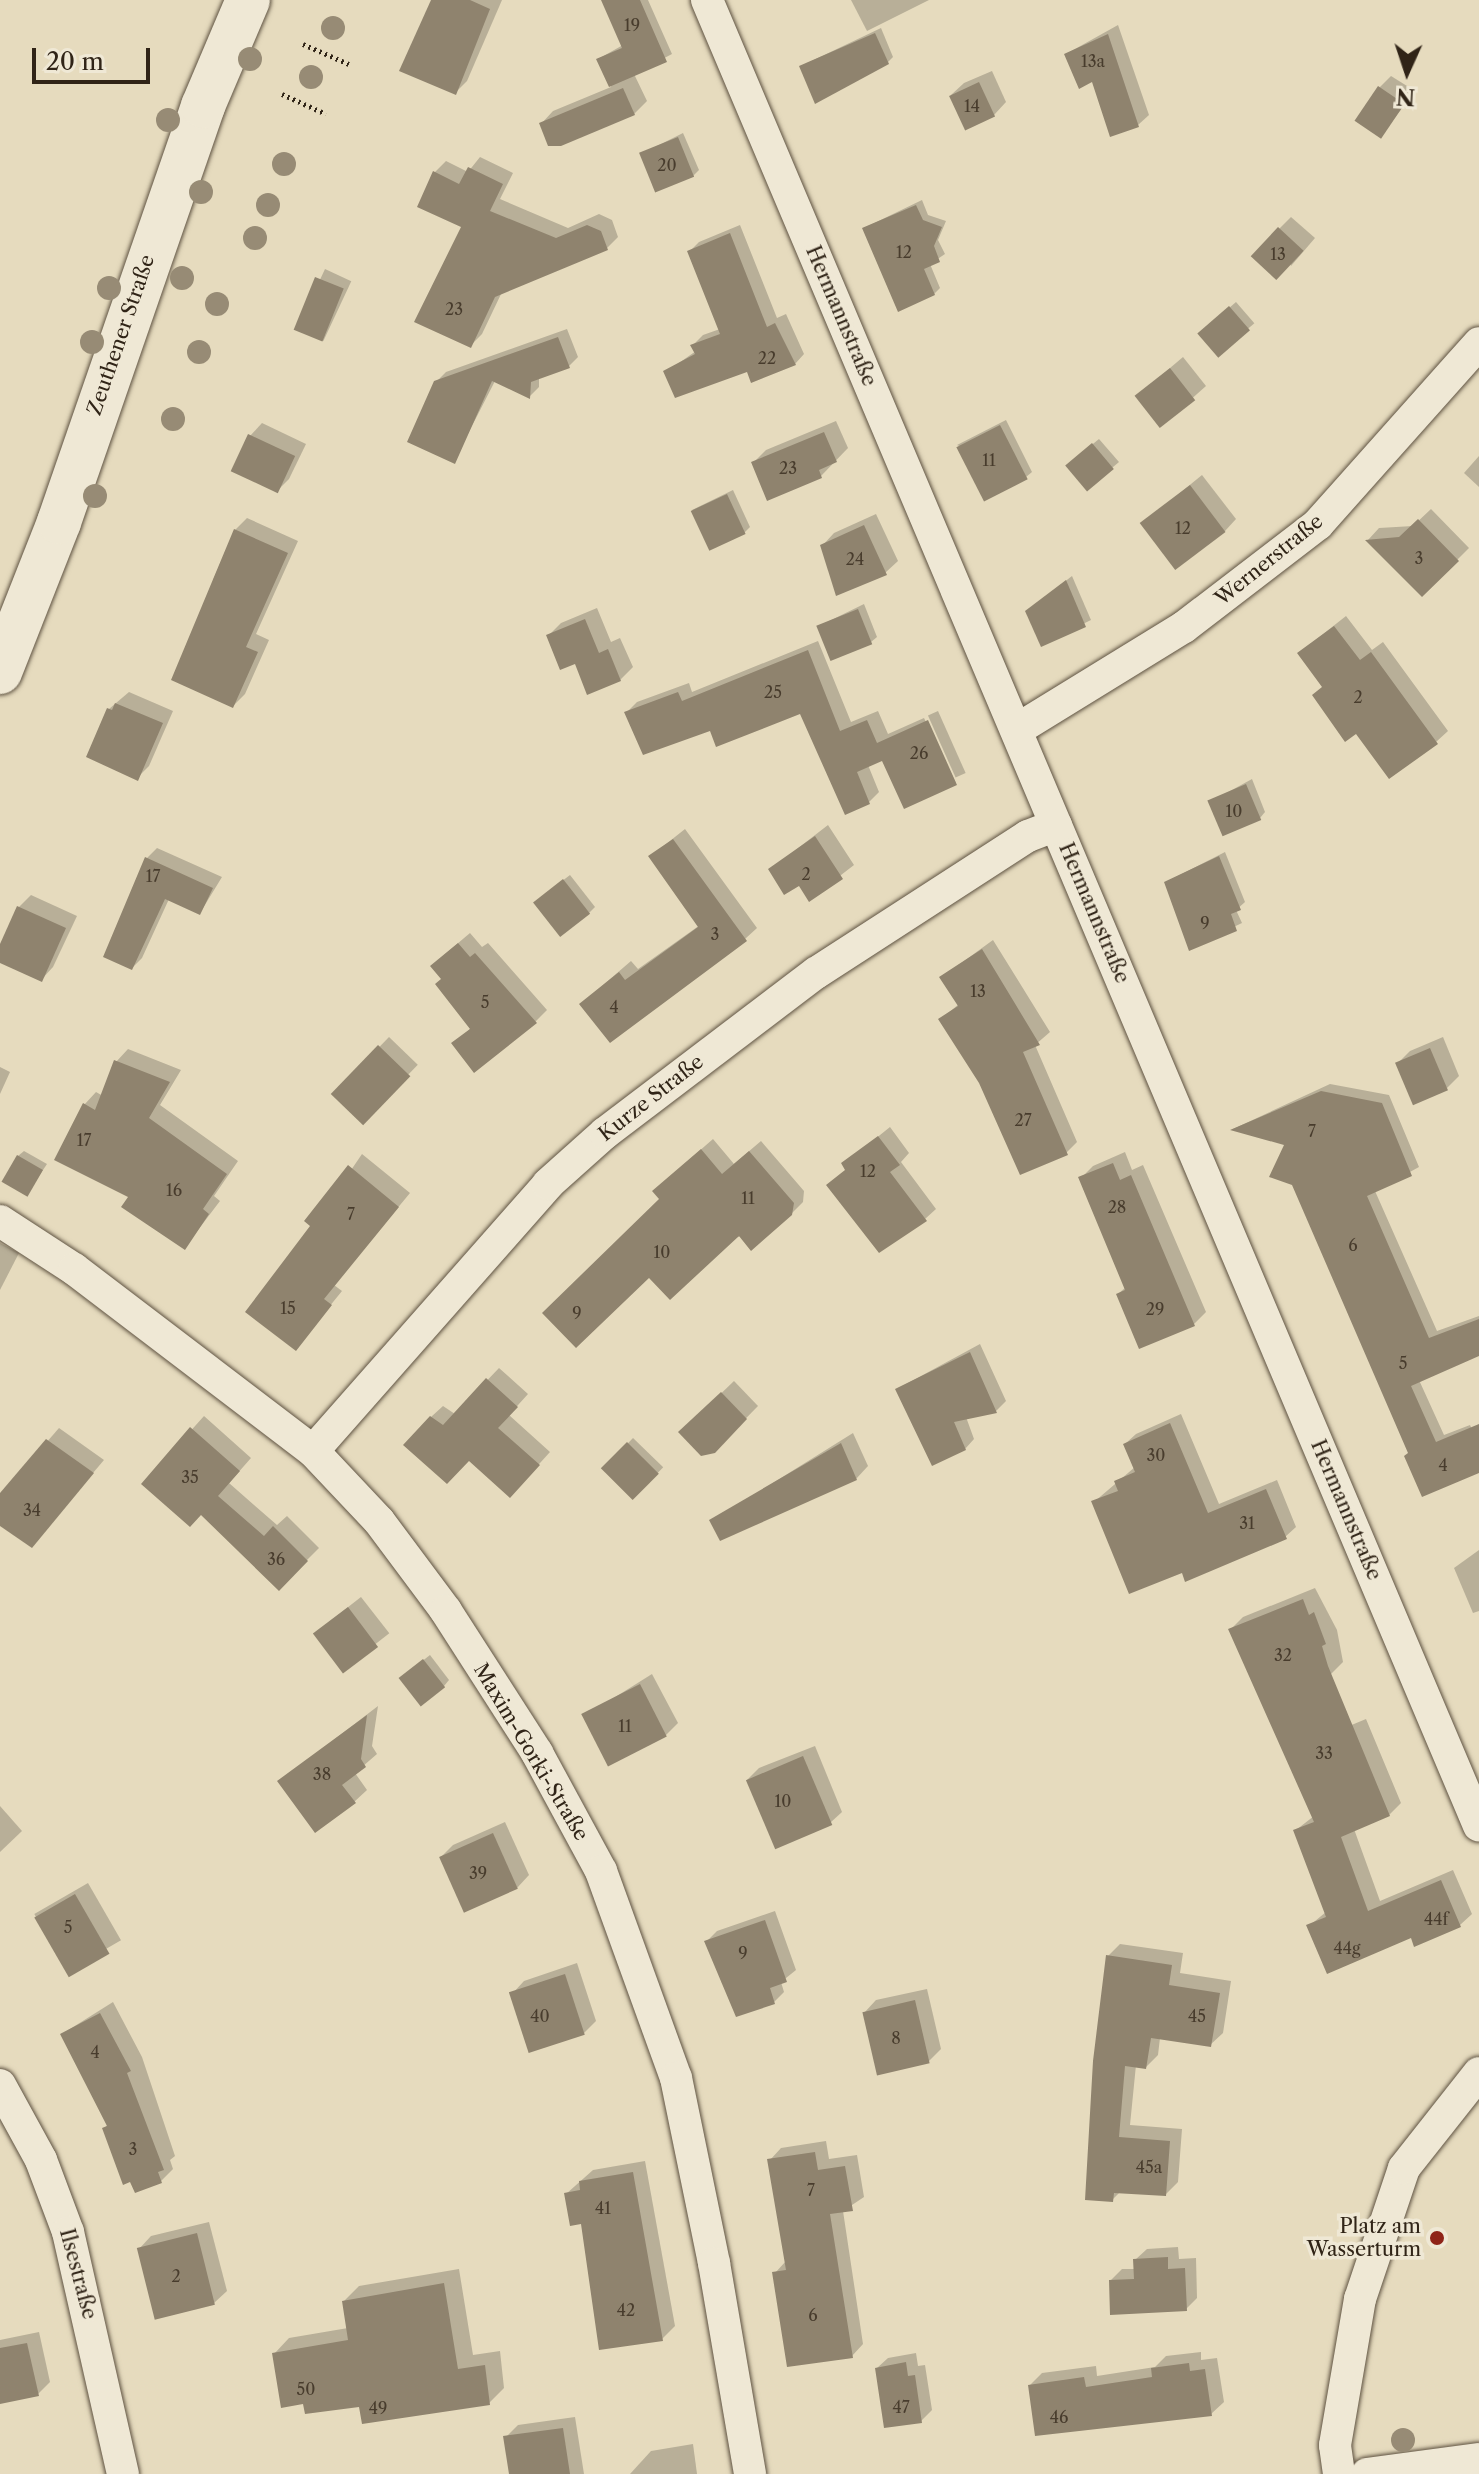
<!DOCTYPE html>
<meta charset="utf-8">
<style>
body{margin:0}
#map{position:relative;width:1479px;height:2474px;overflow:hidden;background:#e6dbbe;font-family:"Libre Caslon Text",serif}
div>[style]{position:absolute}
.shadow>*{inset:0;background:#0003;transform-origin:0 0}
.building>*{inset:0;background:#8f836e;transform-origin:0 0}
.path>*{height:5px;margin-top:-2.5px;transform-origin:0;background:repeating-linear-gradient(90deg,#302417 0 2px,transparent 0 6px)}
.roads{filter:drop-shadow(0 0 2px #5e5241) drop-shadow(0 0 2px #5e5241)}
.minor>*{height:32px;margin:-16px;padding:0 16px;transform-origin:16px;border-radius:16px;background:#efe8d5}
.secondary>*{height:44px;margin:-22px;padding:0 22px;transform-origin:22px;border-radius:22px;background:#efe8d5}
.trees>*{width:24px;height:24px;margin:-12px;border-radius:50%;background:#978b75}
.dots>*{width:22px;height:22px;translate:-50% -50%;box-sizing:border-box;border:4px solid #efe8d5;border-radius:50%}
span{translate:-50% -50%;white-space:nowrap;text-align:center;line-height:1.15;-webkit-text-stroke:7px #efe8d5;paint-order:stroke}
.number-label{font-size:16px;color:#483c2d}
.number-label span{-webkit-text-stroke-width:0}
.street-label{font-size:20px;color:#302417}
.poi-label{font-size:20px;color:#302417}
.right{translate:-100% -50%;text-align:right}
.north{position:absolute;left:1367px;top:32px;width:80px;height:80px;-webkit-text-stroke:6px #efe8d5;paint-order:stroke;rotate:183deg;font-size:22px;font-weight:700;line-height:32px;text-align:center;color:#302417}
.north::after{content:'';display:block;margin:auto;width:28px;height:36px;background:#302417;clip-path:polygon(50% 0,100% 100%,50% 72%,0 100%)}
.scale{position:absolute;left:32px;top:48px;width:118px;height:36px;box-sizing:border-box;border:4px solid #302417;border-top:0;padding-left:10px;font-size:24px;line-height:28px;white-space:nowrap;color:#302417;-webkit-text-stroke:6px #efe8d5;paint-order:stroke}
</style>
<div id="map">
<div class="shadow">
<div style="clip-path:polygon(433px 0,502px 0,467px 81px,456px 92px)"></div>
<div style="clip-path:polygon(608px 0,648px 0,672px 54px,634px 74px,647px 101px,634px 114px,541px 124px,553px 111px,611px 87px,598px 59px,623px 45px)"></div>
<div style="clip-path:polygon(851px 0,929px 0,867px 31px)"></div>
<div style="clip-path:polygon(1118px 25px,1149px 115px,1138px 125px,1066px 54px)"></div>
<div style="clip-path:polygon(881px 28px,893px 57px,887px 63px,801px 66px)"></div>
<div style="clip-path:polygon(992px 71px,1006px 102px,994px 115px,951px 95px,964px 83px)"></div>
<div style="clip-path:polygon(1391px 76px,1415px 91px,1381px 136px,1379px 88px)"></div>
<div style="clip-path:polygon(683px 133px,699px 170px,693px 176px,641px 154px)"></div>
<div style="clip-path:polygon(480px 157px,513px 173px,500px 199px,568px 228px,599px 214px,612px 220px,618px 237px,607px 248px,502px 292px,482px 334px,471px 345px,463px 226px,434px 173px,446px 161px,468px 172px)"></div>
<div style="clip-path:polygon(922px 200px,928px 215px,946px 221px,938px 240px,945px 254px,930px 264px,940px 288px,934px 294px,864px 228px)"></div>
<div style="clip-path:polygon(1291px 217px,1315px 238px,1291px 266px,1279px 229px)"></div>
<div style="clip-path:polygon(740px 225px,777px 318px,786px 314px,804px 354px,795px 364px,748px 370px,666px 372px,696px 351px,693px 345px,703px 335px,720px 329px,689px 252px,699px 242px)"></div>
<div style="left:325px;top:269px;width:29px;height:66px;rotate:25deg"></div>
<div style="left:1236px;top:302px;width:28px;height:48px;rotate:49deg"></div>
<div style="clip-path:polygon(567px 329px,578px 357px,569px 366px,539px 377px,539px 387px,530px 396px,495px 381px,454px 461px,436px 382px,446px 372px)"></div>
<div style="clip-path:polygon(1183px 357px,1206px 386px,1161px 426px,1150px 385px)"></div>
<div style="clip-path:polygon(1006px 420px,1032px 472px,1026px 477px,957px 445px)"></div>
<div style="clip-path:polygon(836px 421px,848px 448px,821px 476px,754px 462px,766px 450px)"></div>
<div style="clip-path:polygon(262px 423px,306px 444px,289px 479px,277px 491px,250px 436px)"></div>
<div style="clip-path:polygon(1099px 439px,1119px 462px,1087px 489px,1073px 460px)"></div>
<div style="clip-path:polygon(1479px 456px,1479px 487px,1464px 473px)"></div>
<div style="clip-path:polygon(1202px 475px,1236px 519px,1225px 531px,1142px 524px)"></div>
<div style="clip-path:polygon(733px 490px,750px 527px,744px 533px,692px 510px)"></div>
<div style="clip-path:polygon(1431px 509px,1469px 548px,1422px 595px,1368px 540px,1379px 528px,1413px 526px)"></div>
<div style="clip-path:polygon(876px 514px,898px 561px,885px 573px,822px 546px,834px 533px)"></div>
<div style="clip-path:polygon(247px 518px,298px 541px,256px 634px,269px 640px,245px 694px,233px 706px,217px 582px,213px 580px,235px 530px)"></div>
<div style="clip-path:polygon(1072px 576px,1091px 620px,1042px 644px,1033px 606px)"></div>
<div style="clip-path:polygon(864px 604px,877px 637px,871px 642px,819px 626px)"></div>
<div style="clip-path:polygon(597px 608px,611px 642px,620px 638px,633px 667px,620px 680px,576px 662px,549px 635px,561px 623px)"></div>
<div style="clip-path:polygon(1346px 616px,1372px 650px,1383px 642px,1448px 731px,1436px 742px,1324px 686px,1299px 653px)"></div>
<div style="clip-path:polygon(818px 641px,851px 722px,878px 711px,888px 734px,924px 718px,956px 783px,883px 759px,868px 765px,879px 792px,869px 802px,801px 711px,711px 728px,626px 713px,637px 702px,689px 683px,692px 692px)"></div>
<div style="clip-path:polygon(129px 692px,173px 711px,149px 766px,137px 778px,109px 709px)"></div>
<div style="left:938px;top:711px;width:68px;height:11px;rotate:66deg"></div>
<div style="clip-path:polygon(1252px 779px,1265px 812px,1260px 818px,1210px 802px)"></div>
<div style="clip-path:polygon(828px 825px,854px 865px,810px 899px,800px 883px,771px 869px)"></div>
<div style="clip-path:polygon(685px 829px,757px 928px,745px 939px,581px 1004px,631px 961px,638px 969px,700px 925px,651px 856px)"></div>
<div style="clip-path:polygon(157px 848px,222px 877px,200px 913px,169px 899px,142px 958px,132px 968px,147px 858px)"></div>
<div style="clip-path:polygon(1225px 852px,1245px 902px,1236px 910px,1242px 923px,1190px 948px,1166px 882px)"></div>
<div style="clip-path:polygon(570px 875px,595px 907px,589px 913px,541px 897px)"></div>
<div style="clip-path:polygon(31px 895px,77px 916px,53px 967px,41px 980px,0 961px,0 949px,19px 907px)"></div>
<div style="clip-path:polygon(470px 933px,482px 947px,488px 943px,547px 1010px,535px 1022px,454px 1044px,471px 1028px,443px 979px,444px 955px)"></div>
<div style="clip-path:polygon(993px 940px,1050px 1032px,1035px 1045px,1077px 1142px,1066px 1153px,981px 1082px,941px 1019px,959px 1004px,942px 977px)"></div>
<div style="left:389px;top:1037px;width:40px;height:79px;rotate:44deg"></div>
<div style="clip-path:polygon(1443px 1037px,1459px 1076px,1447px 1088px,1398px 1063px,1410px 1051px)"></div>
<div style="clip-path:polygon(128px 1049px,181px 1070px,160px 1105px,238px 1161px,214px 1196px,220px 1201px,185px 1247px,84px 1105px,96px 1092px,103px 1096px,116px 1062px)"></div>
<div style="clip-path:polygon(0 1067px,10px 1072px,0 1094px)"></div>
<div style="clip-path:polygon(1330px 1084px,1389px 1095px,1419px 1167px,1375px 1191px,1437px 1331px,1479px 1316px,1479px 1355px,1419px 1380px,1444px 1435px,1470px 1425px,1479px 1445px,1479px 1471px,1410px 1453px,1287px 1144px,1233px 1129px)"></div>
<div style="clip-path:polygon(890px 1127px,909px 1153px,901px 1162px,936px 1209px,925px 1219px,844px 1164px)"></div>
<div style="clip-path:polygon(713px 1139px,734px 1164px,761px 1141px,804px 1191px,803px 1202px,791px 1214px,650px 1275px,666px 1180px)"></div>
<div style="clip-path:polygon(24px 1151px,47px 1164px,27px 1194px,18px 1156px)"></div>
<div style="clip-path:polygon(1125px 1152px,1132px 1170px,1143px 1165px,1206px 1312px,1194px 1324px,1140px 1347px,1118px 1294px,1126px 1287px,1081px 1178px,1093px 1166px)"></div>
<div style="clip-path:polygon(362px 1154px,410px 1193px,334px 1285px,342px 1291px,295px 1349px,313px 1226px)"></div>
<div style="clip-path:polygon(0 1243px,19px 1253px,0 1290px)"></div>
<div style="clip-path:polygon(980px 1344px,1006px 1401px,996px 1411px,966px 1417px,974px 1439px,965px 1449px,897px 1389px)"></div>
<div style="clip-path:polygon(499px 1368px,528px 1394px,509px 1415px,550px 1452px,521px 1484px,470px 1458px,431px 1417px,443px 1406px,455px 1414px)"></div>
<div style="clip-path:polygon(734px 1381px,758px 1406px,714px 1451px,681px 1432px)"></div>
<div style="clip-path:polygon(1181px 1414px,1219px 1504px,1277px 1480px,1296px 1527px,1285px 1537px,1183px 1571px,1094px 1502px,1135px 1467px,1125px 1444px,1136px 1434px)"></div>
<div style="clip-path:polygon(204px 1416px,251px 1458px,229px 1483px,277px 1525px,287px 1516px,319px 1548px,279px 1588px,202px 1513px,143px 1484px)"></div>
<div style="clip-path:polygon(59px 1428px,104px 1460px,32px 1545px,0 1520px,0 1496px)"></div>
<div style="clip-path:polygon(853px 1433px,868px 1466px,856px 1479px,712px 1521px)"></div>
<div style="left:633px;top:1438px;width:42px;height:42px;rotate:44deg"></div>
<div style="clip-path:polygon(1479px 1550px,1479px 1611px,1473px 1613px,1454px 1568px)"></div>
<div style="clip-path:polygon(1315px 1588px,1337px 1630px,1343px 1662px,1331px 1674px,1231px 1629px,1243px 1617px)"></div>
<div style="left:361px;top:1597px;width:46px;height:59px;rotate:52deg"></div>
<div style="clip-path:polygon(430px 1655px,449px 1680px,444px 1686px,407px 1673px)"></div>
<div style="clip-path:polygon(652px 1674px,678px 1723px,666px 1735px,585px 1716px)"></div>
<div style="clip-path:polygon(378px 1706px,372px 1746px,377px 1754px,355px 1773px,367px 1790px,354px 1802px,280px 1781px)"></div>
<div style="clip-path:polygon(1366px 1719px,1401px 1803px,1389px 1815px,1354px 1829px,1380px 1901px,1453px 1870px,1472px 1914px,1460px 1925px,1412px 1936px,1309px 1926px,1326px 1912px,1296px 1830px,1314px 1816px,1301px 1746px)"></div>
<div style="clip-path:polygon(815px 1746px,842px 1812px,830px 1823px,747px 1780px,759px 1768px)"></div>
<div style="clip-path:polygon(0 1806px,22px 1831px,0 1852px)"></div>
<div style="clip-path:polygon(505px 1822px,529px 1875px,517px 1888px,441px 1857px,453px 1845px)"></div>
<div style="left:88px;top:1883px;width:66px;height:62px;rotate:60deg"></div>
<div style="clip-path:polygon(775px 1911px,796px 1970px,781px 1982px,784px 1992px,774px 2002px,722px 1983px,707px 1941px,717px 1931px)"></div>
<div style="clip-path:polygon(1120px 1944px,1183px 1953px,1180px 1973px,1231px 1981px,1223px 2033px,1210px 2045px,1160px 2038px,1158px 2055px,1146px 2067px,1136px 2065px,1130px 2125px,1182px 2129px,1178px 2182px,1166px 2194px,1121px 2191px,1112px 2200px,1108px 1956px)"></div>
<div style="clip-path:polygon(577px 1963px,596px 2021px,584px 2033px,512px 1994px,524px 1981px)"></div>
<div style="clip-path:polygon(927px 1989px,941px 2049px,928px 2062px,864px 2013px,876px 2000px)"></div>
<div style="clip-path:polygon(113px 2002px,142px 2057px,175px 2156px,170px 2160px,173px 2169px,161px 2181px,104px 2129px,108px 2124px,62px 2034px)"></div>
<div style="clip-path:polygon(826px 2141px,829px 2159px,857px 2155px,864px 2197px,843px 2211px,863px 2344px,852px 2356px,775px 2273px,786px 2261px,770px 2160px,781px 2148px)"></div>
<div style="clip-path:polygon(645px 2161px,675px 2326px,662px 2339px,566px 2194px,593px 2170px)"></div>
<div style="clip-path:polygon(209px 2222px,227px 2291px,214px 2303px,157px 2317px,139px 2249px,151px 2236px)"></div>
<div style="clip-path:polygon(1178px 2247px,1179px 2259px,1196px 2258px,1197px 2298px,1186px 2309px,1111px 2280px,1122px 2269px,1136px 2269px,1135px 2260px,1147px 2249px)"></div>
<div style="clip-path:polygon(459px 2269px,473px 2355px,500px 2351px,504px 2388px,489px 2403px,361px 2405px,274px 2354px,289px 2338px,348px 2328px,344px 2301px,359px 2286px)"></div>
<div style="clip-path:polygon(39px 2332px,50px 2382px,38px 2394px,0 2402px,0 2340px)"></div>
<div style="clip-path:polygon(1201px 2352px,1201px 2360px,1217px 2358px,1224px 2402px,1211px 2414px,1030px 2385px,1042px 2373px,1096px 2366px,1097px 2376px,1155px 2367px,1166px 2356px)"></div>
<div style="clip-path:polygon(916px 2353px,918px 2366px,925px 2365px,932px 2410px,921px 2421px,877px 2368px,888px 2358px)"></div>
<div style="clip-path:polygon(575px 2417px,584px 2474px,511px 2474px,506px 2437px,518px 2425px)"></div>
<div style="clip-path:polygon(693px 2444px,697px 2474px,630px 2474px,651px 2451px)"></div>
</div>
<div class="building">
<div style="clip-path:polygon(431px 0,470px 0,490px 9px,456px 95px,399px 71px)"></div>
<div style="clip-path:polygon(601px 0,640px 0,667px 62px,609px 87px,596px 59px,622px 48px)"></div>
<div style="clip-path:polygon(875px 33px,889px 64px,815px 104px,799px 66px)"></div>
<div style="clip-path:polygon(1108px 34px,1139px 127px,1110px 137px,1092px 82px,1079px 89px,1064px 54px)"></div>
<div style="left:979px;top:82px;width:38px;height:33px;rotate:65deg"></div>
<div style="left:1378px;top:86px;width:32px;height:42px;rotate:34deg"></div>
<div style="clip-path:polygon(623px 88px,635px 115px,561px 146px,548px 146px,539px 123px)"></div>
<div style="left:678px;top:137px;width:43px;height:42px;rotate:68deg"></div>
<div style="clip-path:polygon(468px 167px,503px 184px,490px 211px,556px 238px,587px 225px,601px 231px,608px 250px,495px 297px,471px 348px,414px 322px,461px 227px,417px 207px,433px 171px,459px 184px)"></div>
<div style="clip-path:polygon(916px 205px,923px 220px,942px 227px,934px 246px,940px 262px,924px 269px,935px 295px,898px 312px,862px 228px)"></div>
<div style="left:1278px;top:227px;width:35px;height:40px;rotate:43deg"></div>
<div style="clip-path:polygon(730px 233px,767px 327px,775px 323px,796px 365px,751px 383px,747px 372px,675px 398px,663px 371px,695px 354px,690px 345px,720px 334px,687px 251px)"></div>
<div style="left:315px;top:277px;width:31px;height:57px;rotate:22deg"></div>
<div style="left:1229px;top:306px;width:32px;height:42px;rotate:49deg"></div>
<div style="clip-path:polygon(558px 337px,570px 368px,531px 382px,530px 399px,492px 381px,455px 464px,407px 442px,434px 381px)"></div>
<div style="left:1170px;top:368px;width:41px;height:45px;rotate:52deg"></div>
<div style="left:1000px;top:425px;width:61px;height:49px;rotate:63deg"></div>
<div style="clip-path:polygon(824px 432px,837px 462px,819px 470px,822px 478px,767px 501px,751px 462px)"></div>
<div style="left:248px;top:434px;width:52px;height:41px;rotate:25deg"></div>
<div style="left:1092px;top:443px;width:34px;height:35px;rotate:50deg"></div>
<div style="left:1190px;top:485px;width:59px;height:63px;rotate:53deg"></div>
<div style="left:727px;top:494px;width:44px;height:40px;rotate:65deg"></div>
<div style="clip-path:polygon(1418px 519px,1459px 561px,1422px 597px,1365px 540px,1399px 537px)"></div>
<div style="clip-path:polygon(864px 525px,887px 575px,836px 596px,820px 545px)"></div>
<div style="clip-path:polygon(234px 529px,288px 553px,246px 647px,258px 652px,233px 708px,171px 680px)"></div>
<div style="clip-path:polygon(1066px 580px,1086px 627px,1041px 647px,1025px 611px)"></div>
<div style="left:858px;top:609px;width:38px;height:45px;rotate:68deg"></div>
<div style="clip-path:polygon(585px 619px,599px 653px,608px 649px,621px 681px,587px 695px,575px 664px,560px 670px,546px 635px)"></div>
<div style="clip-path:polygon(1334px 626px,1360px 660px,1371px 652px,1438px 744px,1389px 779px,1356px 734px,1345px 742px,1312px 695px,1322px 687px,1297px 653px)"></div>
<div style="clip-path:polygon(808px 650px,840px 731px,867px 720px,877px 743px,928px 720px,957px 785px,904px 809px,882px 761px,857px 772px,870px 804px,845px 815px,800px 714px,716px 747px,710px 731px,643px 755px,624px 712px,678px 692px,682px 701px)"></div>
<div style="clip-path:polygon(115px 703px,163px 723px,138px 781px,86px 757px,107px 708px,112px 710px)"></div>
<div style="left:1246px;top:784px;width:39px;height:42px;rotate:67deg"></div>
<div style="clip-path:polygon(815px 836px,843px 879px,809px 902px,799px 886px,784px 895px,768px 869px)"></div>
<div style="clip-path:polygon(673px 839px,747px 941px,610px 1043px,579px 1004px,619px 972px,625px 980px,698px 927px,648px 856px)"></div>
<div style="clip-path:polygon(1219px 856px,1241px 910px,1231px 914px,1237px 931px,1189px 951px,1164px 882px)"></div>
<div style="clip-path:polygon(145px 857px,213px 888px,200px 915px,165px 899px,132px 970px,103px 957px)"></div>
<div style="left:563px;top:879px;width:44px;height:38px;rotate:52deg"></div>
<div style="clip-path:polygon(17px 906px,66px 928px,42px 982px,0 963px,0 944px)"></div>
<div style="clip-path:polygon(458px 943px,470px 957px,475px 953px,537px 1023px,474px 1073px,451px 1043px,470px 1029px,435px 984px,441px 979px,430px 966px)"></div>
<div style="clip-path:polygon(982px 949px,1040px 1045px,1023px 1052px,1068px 1155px,1020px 1175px,979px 1083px,938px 1019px,958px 1006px,939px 977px)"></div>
<div style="left:378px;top:1045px;width:45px;height:68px;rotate:44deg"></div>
<div style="left:1430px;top:1048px;width:46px;height:38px;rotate:67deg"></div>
<div style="clip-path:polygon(114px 1060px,170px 1082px,149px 1118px,227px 1174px,203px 1209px,209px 1214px,185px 1250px,121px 1207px,128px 1197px,54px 1160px,83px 1103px,95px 1110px)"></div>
<div style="clip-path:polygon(1321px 1091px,1382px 1103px,1412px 1176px,1367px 1196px,1429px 1338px,1479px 1319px,1479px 1356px,1411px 1386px,1436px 1442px,1479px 1424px,1479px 1473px,1422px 1497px,1404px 1456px,1408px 1453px,1292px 1185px,1269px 1177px,1284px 1145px,1230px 1130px)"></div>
<div style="clip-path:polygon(878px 1136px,900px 1165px,890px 1172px,927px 1221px,879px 1253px,826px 1185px,845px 1170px,841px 1163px)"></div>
<div style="clip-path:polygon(701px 1149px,722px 1174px,749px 1151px,794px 1203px,792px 1215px,751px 1251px,739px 1236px,670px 1300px,649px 1278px,576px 1348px,542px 1313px,659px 1199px,652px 1191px)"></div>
<div style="left:17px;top:1155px;width:30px;height:31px;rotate:30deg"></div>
<div style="clip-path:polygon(1113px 1163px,1120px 1180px,1131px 1175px,1195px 1326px,1139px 1349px,1116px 1294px,1125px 1290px,1078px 1177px)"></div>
<div style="clip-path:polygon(348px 1165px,399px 1207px,324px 1299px,332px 1305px,296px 1351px,245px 1312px,310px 1226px,304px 1221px)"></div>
<div style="clip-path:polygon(970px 1352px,997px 1413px,954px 1422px,966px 1450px,932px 1466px,895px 1389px)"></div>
<div style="clip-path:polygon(486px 1378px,518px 1407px,498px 1428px,540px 1465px,510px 1498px,469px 1461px,447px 1484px,403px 1445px,430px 1416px,443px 1425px)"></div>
<div style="clip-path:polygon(721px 1392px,747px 1419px,715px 1453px,701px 1456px,678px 1432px)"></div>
<div style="clip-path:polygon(1170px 1423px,1208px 1513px,1266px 1489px,1287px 1539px,1185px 1582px,1182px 1573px,1129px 1594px,1091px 1501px,1118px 1491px,1114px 1481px,1135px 1472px,1123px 1444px)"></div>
<div style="clip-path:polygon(190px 1427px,240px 1471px,218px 1496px,264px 1536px,273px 1526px,308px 1561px,279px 1591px,201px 1515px,190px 1527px,141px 1484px)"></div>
<div style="clip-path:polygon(46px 1439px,94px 1473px,32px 1548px,0 1526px,0 1493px)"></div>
<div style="left:627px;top:1442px;width:45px;height:37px;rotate:45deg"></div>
<div style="clip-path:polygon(841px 1443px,857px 1480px,720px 1541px,709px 1520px)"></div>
<div style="clip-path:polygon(1303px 1599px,1309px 1615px,1314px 1612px,1326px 1644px,1322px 1646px,1328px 1666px,1390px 1816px,1341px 1837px,1368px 1911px,1441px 1880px,1461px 1927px,1414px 1947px,1411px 1938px,1327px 1974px,1306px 1925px,1326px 1917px,1293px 1830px,1314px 1822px,1228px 1629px)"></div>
<div style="left:348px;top:1607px;width:50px;height:44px;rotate:53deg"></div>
<div style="left:423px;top:1659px;width:36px;height:31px;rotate:52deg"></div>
<div style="left:640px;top:1684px;width:59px;height:66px;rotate:63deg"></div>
<div style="clip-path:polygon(367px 1715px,361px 1759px,366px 1767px,342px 1785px,356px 1803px,315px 1833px,277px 1781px)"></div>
<div style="left:803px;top:1756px;width:75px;height:62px;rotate:67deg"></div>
<div style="left:493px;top:1833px;width:61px;height:59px;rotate:66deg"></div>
<div style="left:75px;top:1894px;width:69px;height:47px;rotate:60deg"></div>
<div style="clip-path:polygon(765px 1920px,787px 1982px,770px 1988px,775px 2004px,736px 2017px,704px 1941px)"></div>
<div style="clip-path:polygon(1106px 1955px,1172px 1965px,1169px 1985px,1220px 1993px,1211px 2047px,1151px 2038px,1146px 2069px,1125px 2066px,1119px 2137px,1170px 2141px,1166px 2196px,1114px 2193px,1113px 2202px,1085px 2200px,1093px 2061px)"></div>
<div style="left:565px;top:1974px;width:64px;height:59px;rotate:72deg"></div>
<div style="left:915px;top:2000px;width:65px;height:54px;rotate:77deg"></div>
<div style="clip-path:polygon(100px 2013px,131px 2071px,127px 2073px,164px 2170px,158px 2172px,162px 2183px,135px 2193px,130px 2182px,123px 2185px,102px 2128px,107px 2126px,60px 2034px)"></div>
<div style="clip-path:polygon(815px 2152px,818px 2170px,845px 2166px,853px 2211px,830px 2214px,853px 2358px,787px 2367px,772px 2272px,786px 2270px,767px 2159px)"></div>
<div style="clip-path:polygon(633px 2172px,663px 2341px,599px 2350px,581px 2224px,570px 2226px,564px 2193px,580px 2190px,579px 2181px)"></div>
<div style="left:197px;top:2233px;width:74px;height:62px;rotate:76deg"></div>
<div style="clip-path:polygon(1168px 2257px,1168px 2269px,1185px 2268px,1187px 2311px,1110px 2315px,1109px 2280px,1134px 2279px,1133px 2259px)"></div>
<div style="clip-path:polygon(444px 2283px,458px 2369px,485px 2365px,490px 2405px,362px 2424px,359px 2407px,305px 2414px,303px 2404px,281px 2408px,272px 2353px,348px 2340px,342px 2301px)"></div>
<div style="clip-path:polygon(27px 2343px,39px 2396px,0 2404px,0 2348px)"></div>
<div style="clip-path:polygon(906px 2362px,908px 2376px,915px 2375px,922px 2423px,884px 2428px,875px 2368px)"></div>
<div style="clip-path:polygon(1189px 2363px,1190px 2371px,1205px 2369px,1212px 2416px,1035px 2436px,1028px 2385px,1084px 2377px,1086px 2387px,1152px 2377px,1151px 2368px)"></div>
<div style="clip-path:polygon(563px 2428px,570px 2474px,509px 2474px,503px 2436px)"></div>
</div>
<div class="path">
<div style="left:303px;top:44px;width:50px;rotate:23.5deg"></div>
<div style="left:282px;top:94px;width:48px;rotate:24.4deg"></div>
</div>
<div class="roads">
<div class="minor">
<div style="left:707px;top:0;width:1982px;rotate:67.08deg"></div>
<div style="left:1018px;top:729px;width:195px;rotate:-31.6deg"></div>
<div style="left:1184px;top:627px;width:169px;rotate:-37.5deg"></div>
<div style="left:1318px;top:524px;width:242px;rotate:-48.3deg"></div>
<div style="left:0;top:1221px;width:88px;rotate:33deg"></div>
<div style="left:74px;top:1269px;width:300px;rotate:37.3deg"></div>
<div style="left:313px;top:1451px;width:96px;rotate:46.7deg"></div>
<div style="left:379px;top:1521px;width:112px;rotate:53.3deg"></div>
<div style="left:446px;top:1611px;width:169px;rotate:57.3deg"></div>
<div style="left:537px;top:1753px;width:134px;rotate:61.5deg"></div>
<div style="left:601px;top:1871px;width:220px;rotate:70.1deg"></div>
<div style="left:676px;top:2078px;width:189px;rotate:78.4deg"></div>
<div style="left:714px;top:2263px;width:214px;rotate:80.3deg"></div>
<div style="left:313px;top:1451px;width:356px;rotate:-48.6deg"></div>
<div style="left:548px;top:1184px;width:76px;rotate:-41.8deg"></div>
<div style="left:605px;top:1133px;width:265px;rotate:-37.2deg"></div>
<div style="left:816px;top:973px;width:252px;rotate:-32.9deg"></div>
<div style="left:1028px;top:836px;width:30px;rotate:-21deg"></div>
<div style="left:0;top:2085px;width:85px;rotate:61.3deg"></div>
<div style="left:41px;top:2160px;width:77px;rotate:69.4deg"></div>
<div style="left:68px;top:2232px;width:248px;rotate:77.2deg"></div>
<div style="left:1339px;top:2474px;width:29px;rotate:-98deg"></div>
<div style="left:1335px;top:2445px;width:148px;rotate:-80.3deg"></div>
<div style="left:1360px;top:2299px;width:138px;rotate:-71.4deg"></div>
<div style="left:1404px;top:2168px;width:121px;rotate:-51.7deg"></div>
<div style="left:1367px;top:2474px;width:113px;rotate:-7.6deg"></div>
</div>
<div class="secondary">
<div style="left:0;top:672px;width:161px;rotate:-68.5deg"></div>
<div style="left:59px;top:522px;width:440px;rotate:-70.9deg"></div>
<div style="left:203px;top:106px;width:115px;rotate:-67deg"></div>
</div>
</div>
<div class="trees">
<div style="left:333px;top:28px"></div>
<div style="left:250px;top:59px"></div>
<div style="left:311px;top:77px"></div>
<div style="left:168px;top:120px"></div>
<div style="left:284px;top:164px"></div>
<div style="left:201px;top:192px"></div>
<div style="left:268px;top:205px"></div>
<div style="left:255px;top:238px"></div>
<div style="left:182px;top:278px"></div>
<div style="left:109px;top:288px"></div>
<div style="left:217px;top:304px"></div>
<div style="left:92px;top:342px"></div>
<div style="left:199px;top:352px"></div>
<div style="left:173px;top:419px"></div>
<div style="left:95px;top:496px"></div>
<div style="left:1403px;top:2440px"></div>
</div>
<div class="dots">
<div style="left:1437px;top:2238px;background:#8f2418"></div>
</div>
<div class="number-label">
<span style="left:632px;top:25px">19</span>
<span style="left:1093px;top:61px">13a</span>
<span style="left:972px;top:106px">14</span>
<span style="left:667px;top:165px">20</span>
<span style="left:904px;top:252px">12</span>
<span style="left:1278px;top:254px">13</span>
<span style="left:454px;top:309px">23</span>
<span style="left:767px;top:358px">22</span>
<span style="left:989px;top:460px">11</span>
<span style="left:788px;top:468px">23</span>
<span style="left:1183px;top:528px">12</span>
<span style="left:1419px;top:558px">3</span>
<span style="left:855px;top:559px">24</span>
<span style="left:773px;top:692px">25</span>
<span style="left:1358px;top:697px">2</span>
<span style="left:919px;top:753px">26</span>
<span style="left:1234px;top:811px">10</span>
<span style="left:806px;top:874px">2</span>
<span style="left:153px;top:876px">17</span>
<span style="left:1205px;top:923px">9</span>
<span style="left:715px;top:934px">3</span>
<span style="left:978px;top:991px">13</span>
<span style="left:485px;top:1002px">5</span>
<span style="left:614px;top:1007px">4</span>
<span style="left:1023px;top:1120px">27</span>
<span style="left:1312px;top:1131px">7</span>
<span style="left:84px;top:1140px">17</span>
<span style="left:868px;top:1171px">12</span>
<span style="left:174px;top:1190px">16</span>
<span style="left:748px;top:1198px">11</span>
<span style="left:1117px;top:1207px">28</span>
<span style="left:351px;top:1214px">7</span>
<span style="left:1353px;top:1245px">6</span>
<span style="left:662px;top:1252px">10</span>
<span style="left:288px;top:1308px">15</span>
<span style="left:1155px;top:1309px">29</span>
<span style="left:577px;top:1313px">9</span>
<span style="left:1403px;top:1363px">5</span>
<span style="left:1156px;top:1455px">30</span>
<span style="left:1443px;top:1465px">4</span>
<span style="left:190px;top:1477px">35</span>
<span style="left:32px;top:1510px">34</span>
<span style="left:1247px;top:1523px">31</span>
<span style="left:276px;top:1559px">36</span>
<span style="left:1283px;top:1655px">32</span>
<span style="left:625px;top:1726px">11</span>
<span style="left:1324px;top:1753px">33</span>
<span style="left:322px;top:1774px">38</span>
<span style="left:783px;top:1801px">10</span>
<span style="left:478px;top:1873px">39</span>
<span style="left:1436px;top:1919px">44f</span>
<span style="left:68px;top:1927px">5</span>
<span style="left:1347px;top:1948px">44g</span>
<span style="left:743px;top:1953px">9</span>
<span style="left:540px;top:2016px">40</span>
<span style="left:1197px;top:2016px">45</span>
<span style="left:896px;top:2038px">8</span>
<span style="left:95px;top:2052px">4</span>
<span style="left:133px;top:2149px">3</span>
<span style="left:1149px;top:2167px">45a</span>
<span style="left:811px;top:2190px">7</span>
<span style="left:603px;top:2208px">41</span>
<span style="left:176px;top:2276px">2</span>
<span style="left:626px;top:2310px">42</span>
<span style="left:813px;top:2315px">6</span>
<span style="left:306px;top:2389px">50</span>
<span style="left:901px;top:2407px">47</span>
<span style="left:378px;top:2408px">49</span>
<span style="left:1059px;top:2417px">46</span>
</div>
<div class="street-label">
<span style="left:841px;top:316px;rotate:67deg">Hermannstraße</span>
<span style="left:121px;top:335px;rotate:-71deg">Zeuthener Straße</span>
<span style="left:1269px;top:560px;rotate:-39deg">Wernerstraße</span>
<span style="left:1094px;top:913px;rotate:67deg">Hermannstraße</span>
<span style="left:651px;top:1098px;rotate:-38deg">Kurze Straße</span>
<span style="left:1346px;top:1510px;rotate:67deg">Hermannstraße</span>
<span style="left:531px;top:1752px;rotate:59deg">Maxim-Gorki-Straße</span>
<span style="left:78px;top:2274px;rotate:75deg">Ilsestraße</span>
</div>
<div class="poi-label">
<span class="right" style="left:1421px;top:2238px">Platz am<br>Wasserturm</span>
</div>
<div class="north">N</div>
<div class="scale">20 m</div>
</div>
